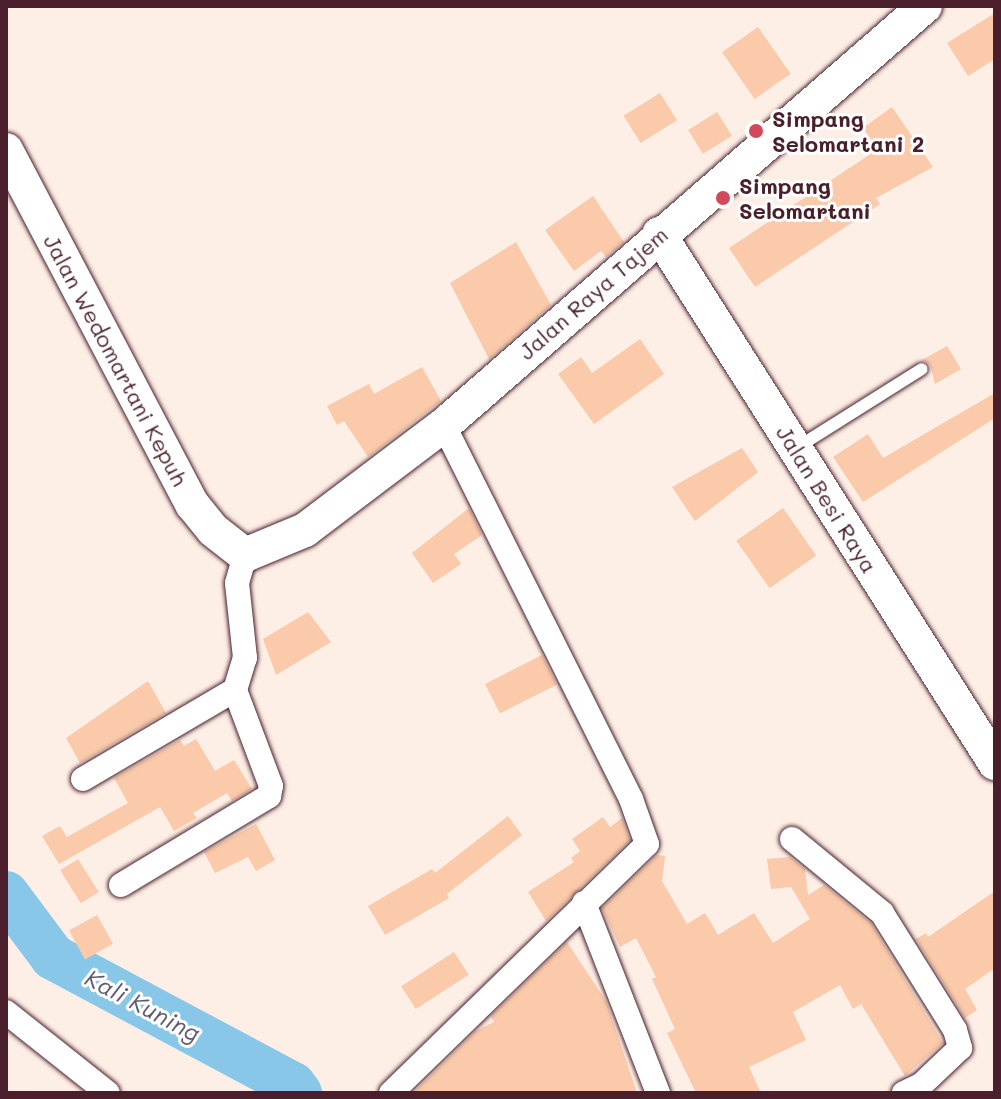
<!DOCTYPE html>
<style>
body{margin:0}
#map{position:relative;width:1001px;height:1099px;overflow:hidden;background:#feefe6;font-family:Mali,sans-serif}
div>[style]{position:absolute}
.river>*{height:46px;margin:-23px;padding:0 23px;transform-origin:23px;border-radius:23px;background:#88c7e8}
.building>*{inset:0;background:#facaaa;transform-origin:0 0}
.roads{filter:drop-shadow(0 0 2px #4a1f2b) drop-shadow(0 0 2px #4a1f2b)}
.lane>*{height:12px;margin:-6px;padding:0 6px;transform-origin:6px;border-radius:6px;background:#fff}
.street>*{height:24px;margin:-12px;padding:0 12px;transform-origin:12px;border-radius:12px;background:#fff}
.secondary>*{height:34px;margin:-17px;padding:0 17px;transform-origin:17px;border-radius:17px;background:#fff}
.dots>*{width:22px;height:22px;translate:-50% -50%;box-sizing:border-box;border:4px solid #fff;border-radius:50%}
span{translate:-50% -50%;white-space:nowrap;text-align:center;line-height:1.15;-webkit-text-stroke:6px #fff;paint-order:stroke}
.poi-label{font-size:22px;color:#4a1f2b;font-weight:700}
.left{translate:0 -50%;text-align:left}
.street-label{font-size:22px;color:#4a1f2b}
.water-label{font-size:24px;color:#605a6d;font-style:italic}
.frame{position:absolute;inset:0;border:8px solid #4a1f2b;pointer-events:none}
</style>
<div id="map">
<div class="river">
<div style="left:6px;top:894px;width:79px;rotate:53.3deg"></div>
<div style="left:53px;top:957px;width:272px;rotate:28.1deg"></div>
<div style="left:293px;top:1085px;width:10px;rotate:53deg"></div>
</div>
<div class="building">
<div style="clip-path:polygon(995px 13px,995px 59px,968px 76px,947px 43px)"></div>
<div style="left:758px;top:27px;width:57px;height:44px;rotate:55deg"></div>
<div style="left:660px;top:93px;width:32px;height:43px;rotate:58deg"></div>
<div style="clip-path:polygon(892px 107px,933px 167px,876px 198px,880px 204px,755px 287px,729px 248px,878px 149px,863px 128px)"></div>
<div style="left:717px;top:112px;width:28px;height:34px;rotate:58deg"></div>
<div style="clip-path:polygon(593px 196px,624px 242px,606px 257px,601px 251px,574px 271px,545px 230px)"></div>
<div style="clip-path:polygon(516px 242px,551px 305px,489px 359px,450px 283px)"></div>
<div style="clip-path:polygon(640px 339px,664px 374px,594px 424px,558px 374px,581px 357px,592px 373px)"></div>
<div style="clip-path:polygon(947px 346px,961px 369px,935px 384px,930px 365px,922px 360px)"></div>
<div style="clip-path:polygon(422px 367px,441px 401px,368px 457px,344px 421px,337px 425px,327px 406px,369px 384px,374px 394px)"></div>
<div style="clip-path:polygon(995px 393px,995px 418px,863px 502px,833px 457px,868px 434px,883px 458px)"></div>
<div style="clip-path:polygon(742px 448px,758px 472px,695px 521px,672px 487px)"></div>
<div style="clip-path:polygon(469px 508px,482px 535px,454px 554px,461px 564px,433px 583px,412px 553px)"></div>
<div style="left:783px;top:508px;width:58px;height:57px;rotate:55deg"></div>
<div style="clip-path:polygon(308px 612px,331px 642px,276px 675px,263px 639px)"></div>
<div style="left:542px;top:655px;width:33px;height:64px;rotate:63deg"></div>
<div style="clip-path:polygon(148px 681px,166px 713px,80px 763px,66px 738px)"></div>
<div style="clip-path:polygon(196px 739px,215px 771px,234px 760px,252px 789px,232px 801px,227px 793px,193px 813px,197px 818px,174px 831px,160px 807px,59px 864px,42px 836px,60px 826px,67px 837px,128px 803px,114px 778px,180px 740px,184px 746px)"></div>
<div style="clip-path:polygon(508px 816px,522px 835px,447px 894px,449px 898px,385px 935px,368px 906px,432px 869px,435px 873px)"></div>
<div style="clip-path:polygon(603px 817px,610px 827px,622px 818px,630px 840px,546px 921px,528px 892px,574px 862px,571px 858px,580px 851px,572px 839px)"></div>
<div style="clip-path:polygon(256px 824px,275px 860px,256px 871px,248px 857px,215px 873px,204px 852px)"></div>
<div style="clip-path:polygon(657px 855px,665px 856px,662px 881px,687px 924px,705px 913px,718px 935px,754px 913px,773px 943px,810px 919px,791px 887px,771px 889px,767px 859px,790px 857px,805px 869px,808px 895px,824px 885px,871px 923px,943px 1043px,905px 1076px,861px 1004px,853px 1009px,840px 985px,793px 1012px,806px 1040px,749px 1067px,761px 1093px,696px 1093px,667px 1033px,675px 1029px,652px 979px,656px 977px,636px 938px,620px 947px,602px 908px)"></div>
<div style="left:78px;top:859px;width:39px;height:21px;rotate:58deg"></div>
<div style="clip-path:polygon(995px 891px,995px 968px,965px 989px,977px 1010px,965px 1018px,916px 939px,926px 933px,928px 937px)"></div>
<div style="left:97px;top:915px;width:33px;height:32px;rotate:61deg"></div>
<div style="clip-path:polygon(567px 942px,606px 1001px,637px 1093px,413px 1093px,476px 1031px,494px 1022px,491px 1016px)"></div>
<div style="left:454px;top:952px;width:27px;height:63px;rotate:57deg"></div>
</div>
<div class="roads">
<div class="lane">
<div style="left:798px;top:447px;width:146px;rotate:-32.2deg"></div>
</div>
<div class="street">
<div style="left:83px;top:779px;width:176px;rotate:-30.4deg"></div>
<div style="left:235px;top:690px;width:34px;rotate:-73deg"></div>
<div style="left:245px;top:658px;width:75px;rotate:-96.1deg"></div>
<div style="left:237px;top:583px;width:29px;rotate:-74deg"></div>
<div style="left:792px;top:839px;width:117px;rotate:39.4deg"></div>
<div style="left:882px;top:913px;width:138px;rotate:58deg"></div>
<div style="left:955px;top:1030px;width:19px;rotate:74deg"></div>
<div style="left:960px;top:1048px;width:54px;rotate:136.5deg"></div>
<div style="left:921px;top:1085px;width:19px;rotate:155deg"></div>
<div style="left:121px;top:885px;width:173px;rotate:-31deg"></div>
<div style="left:269px;top:796px;width:10px;rotate:-79deg"></div>
<div style="left:271px;top:786px;width:103px;rotate:-110.6deg"></div>
<div style="left:584px;top:903px;width:204px;rotate:68.7deg"></div>
<div style="left:6px;top:1012px;width:130px;rotate:38.5deg"></div>
<div style="left:391px;top:1093px;width:357px;rotate:-44.2deg"></div>
<div style="left:647px;top:844px;width:48px;rotate:-109.6deg"></div>
<div style="left:631px;top:799px;width:418px;rotate:-116.6deg"></div>
</div>
<div class="secondary">
<div style="left:6px;top:150px;width:400px;rotate:62.3deg"></div>
<div style="left:192px;top:504px;width:33px;rotate:51deg"></div>
<div style="left:213px;top:530px;width:41px;rotate:38deg"></div>
<div style="left:245px;top:555px;width:65px;rotate:-22.6deg"></div>
<div style="left:305px;top:530px;width:174px;rotate:-37.1deg"></div>
<div style="left:444px;top:425px;width:638px;rotate:-41.06deg"></div>
<div style="left:659px;top:234px;width:627px;rotate:57.58deg"></div>
</div>
</div>
<div class="dots">
<div style="left:756px;top:131px;background:#d1495b"></div>
<div style="left:723px;top:198px;background:#d1495b"></div>
</div>
<div class="poi-label">
<span class="left" style="left:772px;top:131px">Simpang<br>Selomartani 2</span>
<span class="left" style="left:739px;top:198px">Simpang<br>Selomartani</span>
</div>
<div class="street-label">
<span style="left:593px;top:293px;rotate:-41deg">Jalan Raya Tajem</span>
<span style="left:116px;top:360px;rotate:62deg">Jalan Wedomartani Kepuh</span>
<span style="left:827px;top:499px;rotate:58deg">Jalan Besi Raya</span>
</div>
<div class="water-label">
<span style="left:143px;top:1005px;rotate:28deg">Kali Kuning</span>
</div>
<div class="frame"></div>
</div>
